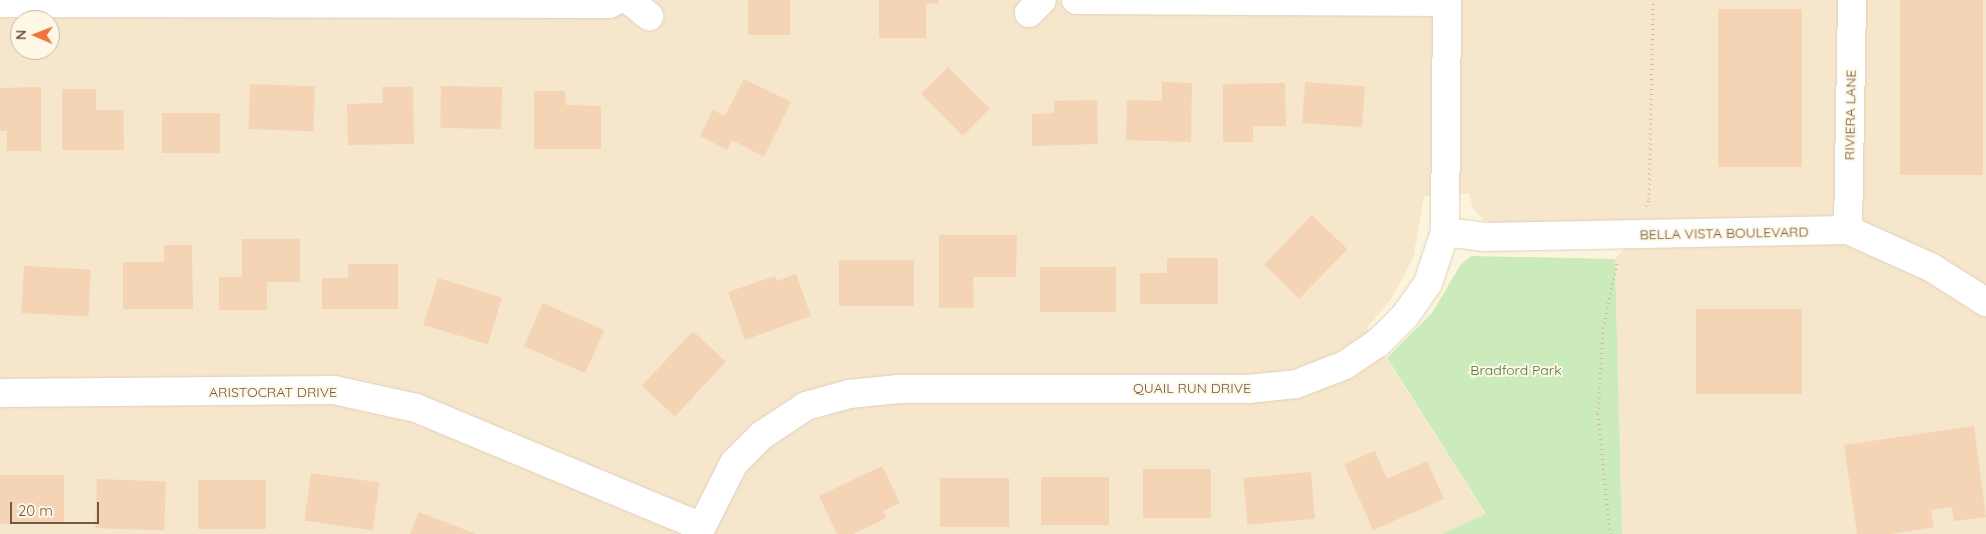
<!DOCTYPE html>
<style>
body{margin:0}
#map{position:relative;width:1986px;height:534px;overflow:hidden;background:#fdf4de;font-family:Quicksand,sans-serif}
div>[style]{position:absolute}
.residential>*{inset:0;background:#f5e6cc}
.green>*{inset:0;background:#cbebbd}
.building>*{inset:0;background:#f4d4b5;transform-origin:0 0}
.path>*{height:3px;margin-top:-1.5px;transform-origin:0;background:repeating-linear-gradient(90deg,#d8b798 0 1px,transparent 0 5px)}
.roads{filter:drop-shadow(0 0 1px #e1d0ba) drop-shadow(0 0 1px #e1d0ba)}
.minor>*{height:28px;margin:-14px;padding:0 14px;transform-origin:14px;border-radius:14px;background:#fff}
span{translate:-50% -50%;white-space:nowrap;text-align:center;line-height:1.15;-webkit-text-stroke:4px #fff7e5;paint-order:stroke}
.street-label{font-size:14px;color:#745a45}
.park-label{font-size:14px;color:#4a7b3d}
.north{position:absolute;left:10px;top:10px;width:50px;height:50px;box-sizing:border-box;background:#fff7e5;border:1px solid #c7b8a5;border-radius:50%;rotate:271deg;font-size:14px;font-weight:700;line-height:20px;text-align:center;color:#745a45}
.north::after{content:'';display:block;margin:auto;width:18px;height:22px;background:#ee743c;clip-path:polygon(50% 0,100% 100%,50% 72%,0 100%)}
.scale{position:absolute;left:10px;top:502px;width:89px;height:22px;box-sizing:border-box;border:2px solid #745a45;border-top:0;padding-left:6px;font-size:15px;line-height:18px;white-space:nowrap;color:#745a45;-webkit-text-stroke:4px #fff7e5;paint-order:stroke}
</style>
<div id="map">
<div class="residential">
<div style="clip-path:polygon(evenodd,0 0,1986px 0,1986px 534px,1622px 534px,1615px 259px,1647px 224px,1502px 226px,1484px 220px,1473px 209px,1469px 193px,1424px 196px,1413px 259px,1391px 299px,1367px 328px,1486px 515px,1442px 534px,0 534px,0 0,20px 20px,50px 20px,50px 50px,20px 50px,20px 20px)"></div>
</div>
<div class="green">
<div style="clip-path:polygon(1471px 256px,1615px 259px,1622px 534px,1442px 534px,1486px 514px,1387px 358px,1432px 313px,1461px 264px)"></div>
</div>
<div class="building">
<div style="left:748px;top:0;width:42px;height:35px"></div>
<div style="clip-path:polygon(879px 0,939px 0,939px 3px,926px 4px,926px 38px,879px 38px)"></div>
<div style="left:1900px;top:0;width:83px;height:175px"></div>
<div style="left:1802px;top:9px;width:158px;height:84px;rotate:90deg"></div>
<div style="left:948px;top:67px;width:59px;height:38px;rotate:45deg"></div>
<div style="clip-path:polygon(744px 79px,791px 102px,764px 157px,732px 140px,727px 150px,700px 136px,713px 110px,725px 116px)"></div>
<div style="clip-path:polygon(1162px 82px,1192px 83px,1191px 142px,1126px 140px,1127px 100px,1162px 101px)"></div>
<div style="left:1305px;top:82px;width:60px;height:41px;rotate:4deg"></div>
<div style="clip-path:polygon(1285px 83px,1286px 126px,1253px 126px,1253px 142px,1223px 142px,1223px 84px)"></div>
<div style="left:250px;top:84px;width:65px;height:45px;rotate:2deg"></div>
<div style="left:441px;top:86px;width:61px;height:42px;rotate:1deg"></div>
<div style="clip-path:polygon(41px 87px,41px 151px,7px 151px,7px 131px,0 131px,0 88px)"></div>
<div style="clip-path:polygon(382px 87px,413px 87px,414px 144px,348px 145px,347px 104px,383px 103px)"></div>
<div style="clip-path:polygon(62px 89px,96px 89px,96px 110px,123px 110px,124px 150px,62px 150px)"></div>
<div style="clip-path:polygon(534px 91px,565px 91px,566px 105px,601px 106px,601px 149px,534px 149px)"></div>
<div style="clip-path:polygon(1097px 100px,1098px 144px,1032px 146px,1032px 114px,1054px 113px,1054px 101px)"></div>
<div style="left:220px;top:113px;width:40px;height:58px;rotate:90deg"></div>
<div style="left:1312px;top:215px;width:49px;height:69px;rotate:44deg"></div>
<div style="clip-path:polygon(939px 235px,1017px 235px,1016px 277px,973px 277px,974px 308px,939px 308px)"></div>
<div style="clip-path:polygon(242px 239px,300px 239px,300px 282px,267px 282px,267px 310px,219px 310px,219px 277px,242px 277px)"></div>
<div style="clip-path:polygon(164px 245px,192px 245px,193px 309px,123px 309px,123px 262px,164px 262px)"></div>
<div style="clip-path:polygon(1167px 258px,1218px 258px,1218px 304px,1140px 304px,1140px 273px,1167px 273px)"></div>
<div style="left:839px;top:260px;width:75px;height:46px"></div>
<div style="clip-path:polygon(348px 264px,398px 264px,398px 309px,322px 309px,322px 278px,348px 278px)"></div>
<div style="left:24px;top:266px;width:67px;height:47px;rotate:3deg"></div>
<div style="left:1040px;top:267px;width:76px;height:45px"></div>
<div style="clip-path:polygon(796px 274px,811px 316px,745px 340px,728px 292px,775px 276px,777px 281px)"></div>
<div style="left:438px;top:278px;width:67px;height:49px;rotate:17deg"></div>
<div style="left:543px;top:303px;width:67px;height:47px;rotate:24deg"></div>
<div style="left:1696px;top:309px;width:106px;height:85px"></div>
<div style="left:693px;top:331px;width:45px;height:75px;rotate:43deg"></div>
<div style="clip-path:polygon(1974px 426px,1986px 517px,1954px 521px,1952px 507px,1931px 510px,1934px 527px,1892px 534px,1857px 534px,1844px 445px)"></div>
<div style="clip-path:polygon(1375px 451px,1387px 479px,1427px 461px,1444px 499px,1373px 530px,1344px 464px)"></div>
<div style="clip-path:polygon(882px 466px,900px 503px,883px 511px,887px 518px,853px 534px,837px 534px,819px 496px)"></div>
<div style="left:1211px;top:469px;width:49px;height:68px;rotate:90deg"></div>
<div style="left:1311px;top:472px;width:47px;height:68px;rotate:85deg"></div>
<div style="left:311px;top:473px;width:69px;height:48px;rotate:8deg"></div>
<div style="left:0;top:475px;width:64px;height:49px"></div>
<div style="left:1041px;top:477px;width:68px;height:48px"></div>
<div style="left:940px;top:478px;width:69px;height:49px"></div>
<div style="left:97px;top:479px;width:69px;height:49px;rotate:2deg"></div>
<div style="left:198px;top:480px;width:68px;height:49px"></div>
<div style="clip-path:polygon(419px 512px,476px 534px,410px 534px)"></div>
</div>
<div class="path">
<div style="left:1646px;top:206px;width:8px;rotate:-67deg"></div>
<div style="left:1649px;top:199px;width:199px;rotate:-88.8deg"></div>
<div style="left:1610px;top:534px;width:122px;rotate:-95.7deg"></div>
<div style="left:1598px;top:413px;width:85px;rotate:-86.6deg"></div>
<div style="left:1603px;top:328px;width:66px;rotate:-77.8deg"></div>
</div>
<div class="roads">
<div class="minor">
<div style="left:629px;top:0;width:26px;rotate:39deg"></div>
<div style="left:1076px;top:0;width:371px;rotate:0.3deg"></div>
<div style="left:0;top:3px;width:609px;rotate:0.09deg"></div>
<div style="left:609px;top:4px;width:9px;rotate:-27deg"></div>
<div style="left:1029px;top:13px;width:18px;rotate:-45deg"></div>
<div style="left:1848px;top:230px;width:230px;rotate:-89deg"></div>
<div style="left:1445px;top:232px;width:41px;rotate:7deg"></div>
<div style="left:1486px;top:237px;width:362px;rotate:-1.1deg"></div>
<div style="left:1848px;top:230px;width:92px;rotate:24.3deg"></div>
<div style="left:1932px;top:268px;width:64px;rotate:32.2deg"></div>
<div style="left:0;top:393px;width:334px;rotate:-0.5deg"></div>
<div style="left:334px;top:390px;width:84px;rotate:12.4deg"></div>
<div style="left:416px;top:408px;width:308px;rotate:22.6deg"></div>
<div style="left:698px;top:534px;width:80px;rotate:-63.1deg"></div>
<div style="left:734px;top:463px;width:40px;rotate:-45deg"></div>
<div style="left:762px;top:435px;width:53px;rotate:-33.4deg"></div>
<div style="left:806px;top:406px;width:45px;rotate:-15.6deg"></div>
<div style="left:849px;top:394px;width:50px;rotate:-5.7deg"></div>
<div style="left:899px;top:389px;width:349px"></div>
<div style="left:1248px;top:389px;width:48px;rotate:-5.9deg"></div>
<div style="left:1296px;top:384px;width:53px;rotate:-21.2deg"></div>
<div style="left:1345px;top:365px;width:40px;rotate:-34deg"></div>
<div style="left:1378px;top:343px;width:38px;rotate:-45deg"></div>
<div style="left:1405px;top:316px;width:40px;rotate:-55.1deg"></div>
<div style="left:1428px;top:283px;width:54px;rotate:-71.6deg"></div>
<div style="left:1445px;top:232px;width:232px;rotate:-89.5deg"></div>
</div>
</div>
<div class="street-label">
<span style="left:1850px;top:115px;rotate:-89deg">RIVIERA LANE</span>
<span style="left:1724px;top:233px;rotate:-1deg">BELLA VISTA BOULEVARD</span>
<span style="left:1192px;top:388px">QUAIL RUN DRIVE</span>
<span style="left:273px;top:392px">ARISTOCRAT DRIVE</span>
</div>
<div class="park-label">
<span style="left:1516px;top:370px">Bradford Park</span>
</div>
<div class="north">N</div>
<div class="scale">20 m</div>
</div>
